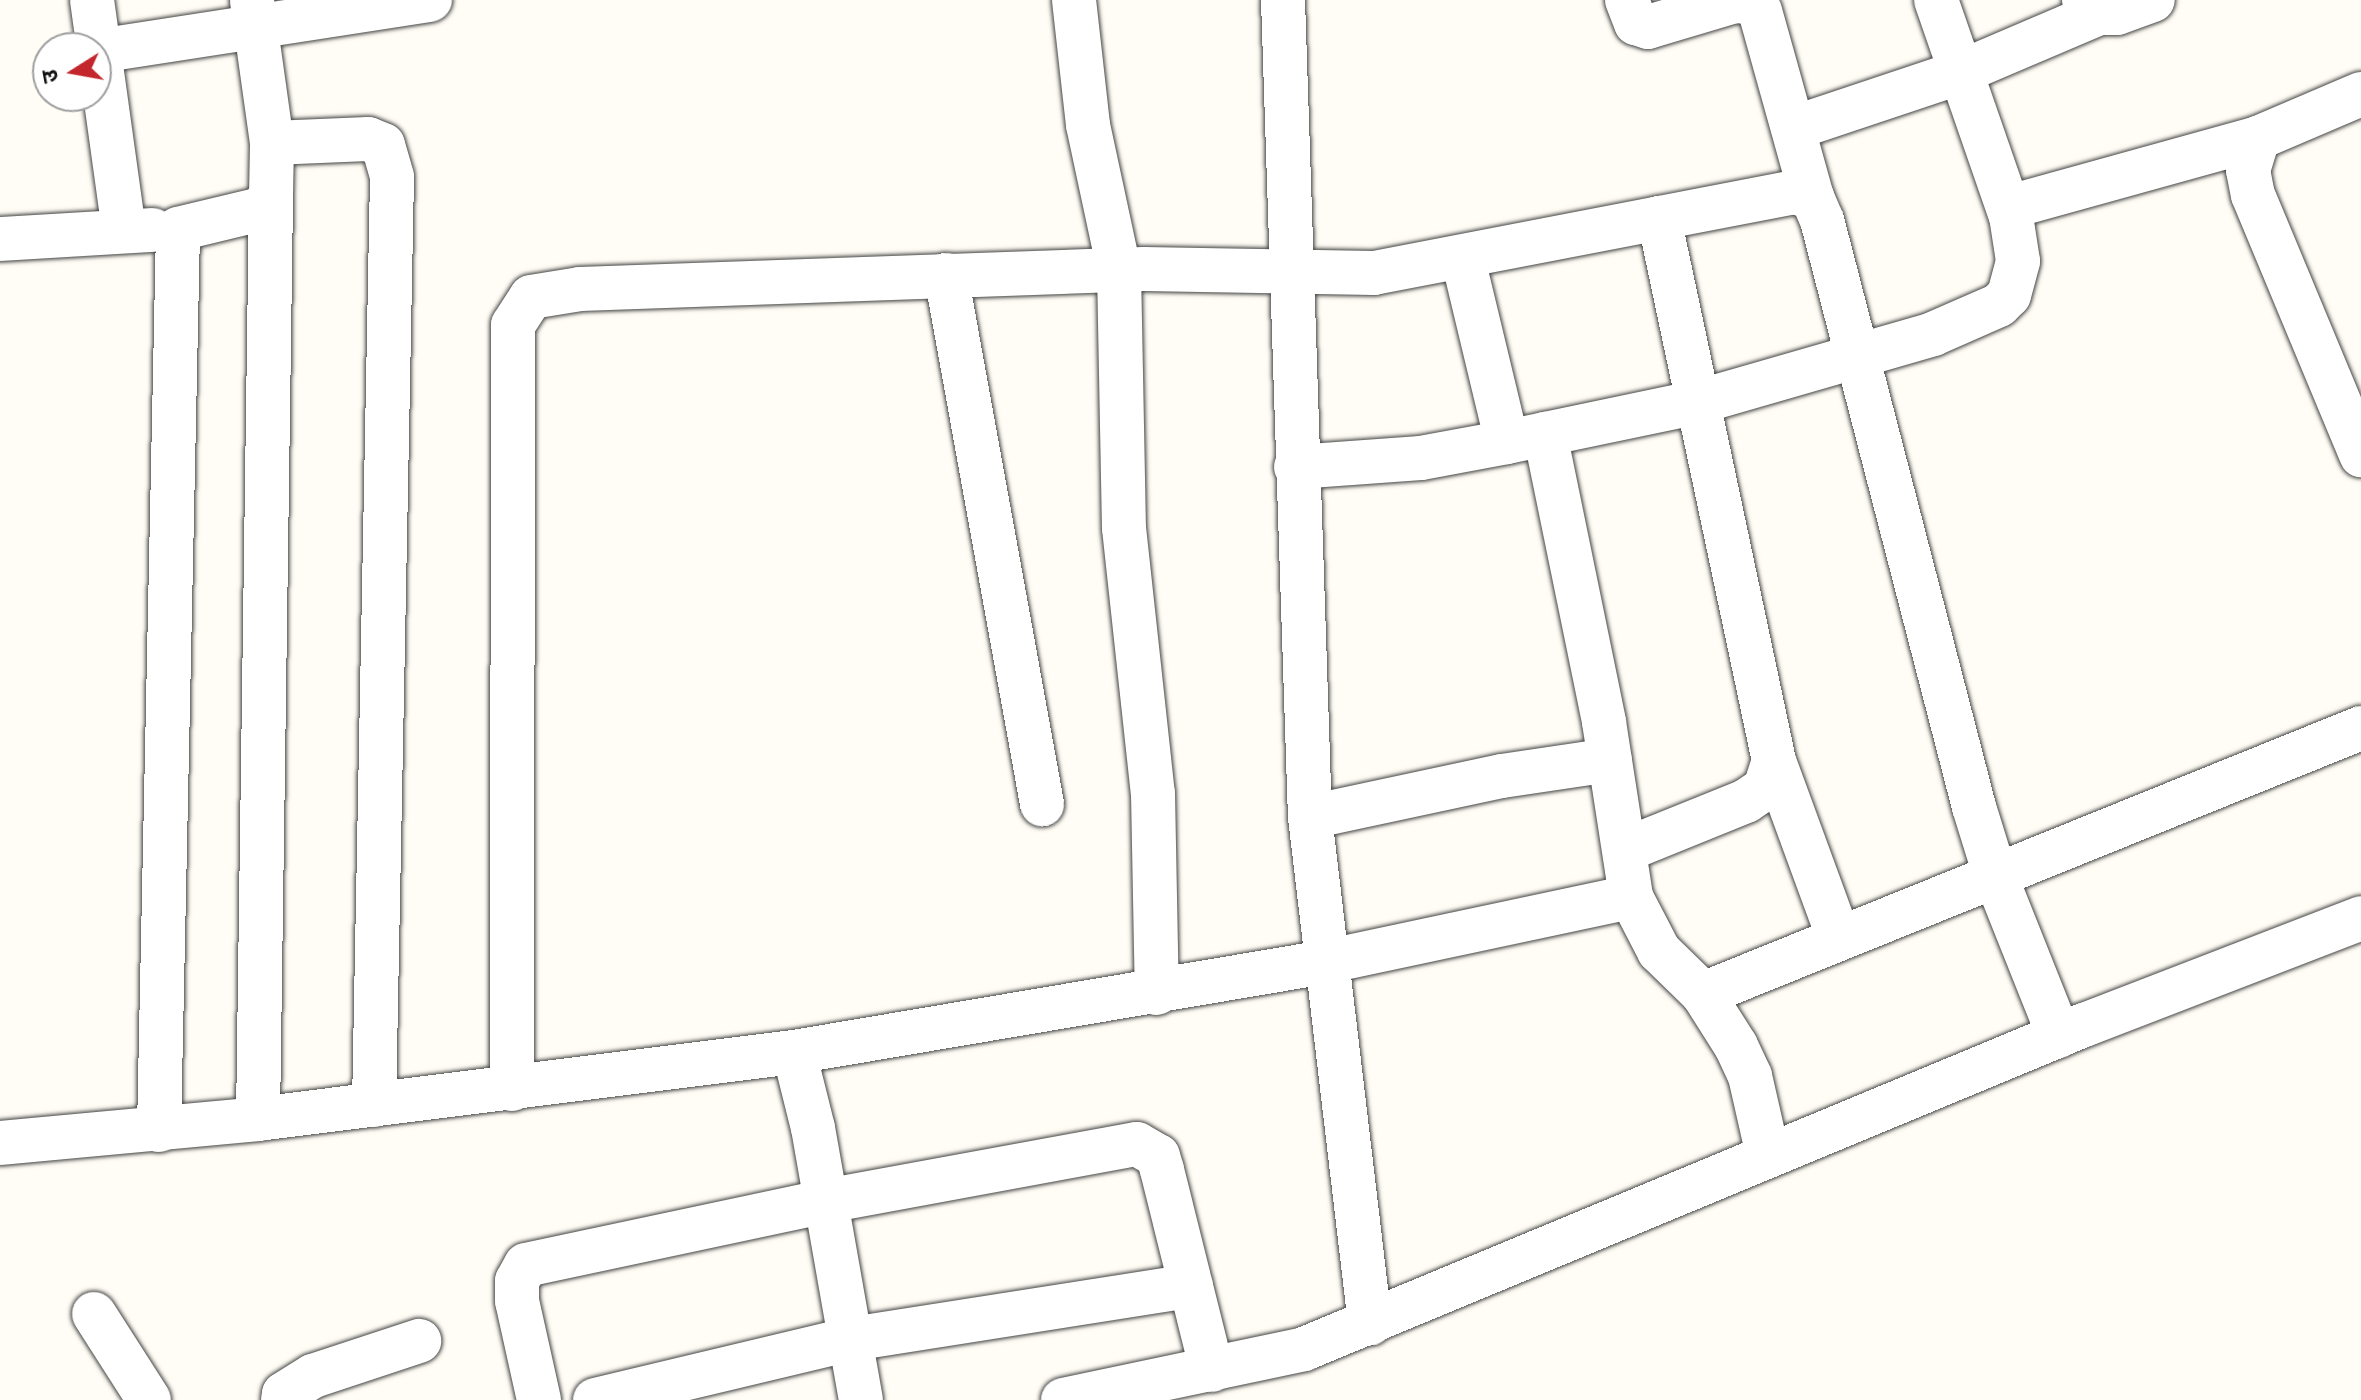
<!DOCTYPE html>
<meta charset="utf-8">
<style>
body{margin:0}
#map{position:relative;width:2361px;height:1400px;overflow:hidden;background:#fffdf5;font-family:Bitter,"Noto Sans Devanagari",serif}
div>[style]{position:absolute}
.roads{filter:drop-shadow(0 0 2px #444) drop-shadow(0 0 2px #444)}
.minor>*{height:44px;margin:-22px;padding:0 22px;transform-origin:22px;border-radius:22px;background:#fff}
span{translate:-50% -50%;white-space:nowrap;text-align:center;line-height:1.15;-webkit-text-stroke:8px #fff;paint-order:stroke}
.north{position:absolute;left:32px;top:32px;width:80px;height:80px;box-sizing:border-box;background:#fff;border:2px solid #a0a0a0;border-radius:50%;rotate:259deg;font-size:22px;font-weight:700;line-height:32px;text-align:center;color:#111}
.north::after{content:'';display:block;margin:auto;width:28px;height:36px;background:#c4262e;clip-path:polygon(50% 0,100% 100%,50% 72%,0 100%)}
</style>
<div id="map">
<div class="roads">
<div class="minor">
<div style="left:92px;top:0;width:233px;rotate:82.1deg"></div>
<div style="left:1074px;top:0;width:126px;rotate:83.6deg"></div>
<div style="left:1088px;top:125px;width:148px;rotate:77.9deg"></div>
<div style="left:1119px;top:270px;width:258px;rotate:88.9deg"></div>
<div style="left:1124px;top:528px;width:267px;rotate:83.8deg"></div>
<div style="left:1153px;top:793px;width:200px;rotate:88.9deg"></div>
<div style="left:1283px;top:0;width:817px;rotate:88.11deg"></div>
<div style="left:1310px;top:817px;width:510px;rotate:83.24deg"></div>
<div style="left:1627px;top:0;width:25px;rotate:69deg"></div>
<div style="left:1636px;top:23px;width:13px;rotate:18deg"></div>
<div style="left:1648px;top:27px;width:91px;rotate:-16.6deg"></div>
<div style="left:1735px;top:1px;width:15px;rotate:4deg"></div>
<div style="left:1750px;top:2px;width:13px;rotate:42deg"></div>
<div style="left:1760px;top:11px;width:193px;rotate:74.4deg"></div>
<div style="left:1936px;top:0;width:229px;rotate:70.9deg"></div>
<div style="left:2084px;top:0;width:20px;rotate:41deg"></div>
<div style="left:2099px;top:13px;width:18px"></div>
<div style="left:2117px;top:13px;width:38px;rotate:-20deg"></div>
<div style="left:99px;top:51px;width:335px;rotate:-8.8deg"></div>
<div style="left:2361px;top:94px;width:112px;rotate:156.9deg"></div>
<div style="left:2258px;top:138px;width:34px;rotate:107deg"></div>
<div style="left:2248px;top:170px;width:25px;rotate:79deg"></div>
<div style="left:2253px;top:195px;width:282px;rotate:67.4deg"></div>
<div style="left:1794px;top:128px;width:176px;rotate:-18.5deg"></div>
<div style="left:1961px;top:72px;width:150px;rotate:-23.1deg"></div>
<div style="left:272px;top:143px;width:96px;rotate:-2.4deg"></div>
<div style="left:368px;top:139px;width:16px;rotate:22deg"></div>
<div style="left:383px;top:145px;width:33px;rotate:74deg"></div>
<div style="left:392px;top:177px;width:928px;rotate:91.11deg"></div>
<div style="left:0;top:239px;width:153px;rotate:-3.4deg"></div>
<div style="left:1463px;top:259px;width:188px;rotate:76.5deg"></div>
<div style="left:946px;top:275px;width:538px;rotate:79.71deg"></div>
<div style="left:1545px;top:434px;width:294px;rotate:78.4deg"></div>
<div style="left:1604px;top:722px;width:177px;rotate:81.2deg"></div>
<div style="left:1631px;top:897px;width:61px;rotate:62.6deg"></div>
<div style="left:1659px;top:951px;width:62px;rotate:44.3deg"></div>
<div style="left:1703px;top:994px;width:62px;rotate:57.6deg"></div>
<div style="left:1736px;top:1046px;width:33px;rotate:65deg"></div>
<div style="left:1750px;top:1076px;width:81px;rotate:77.2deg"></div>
<div style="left:1296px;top:467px;width:125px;rotate:-4.1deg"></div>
<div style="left:1421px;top:458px;width:87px;rotate:-10.5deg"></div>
<div style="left:1507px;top:442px;width:195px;rotate:-11.8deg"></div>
<div style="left:1698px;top:402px;width:245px;rotate:-16.1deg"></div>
<div style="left:1933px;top:334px;width:72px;rotate:-23.7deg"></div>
<div style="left:1999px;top:305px;width:14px;rotate:-45deg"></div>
<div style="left:2009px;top:295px;width:35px;rotate:-75deg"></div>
<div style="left:2018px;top:261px;width:46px;rotate:-98.8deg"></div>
<div style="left:2011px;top:216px;width:15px;rotate:-53deg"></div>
<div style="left:2020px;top:204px;width:247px;rotate:-15.5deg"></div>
<div style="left:1774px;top:761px;width:189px;rotate:69.9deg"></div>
<div style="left:1310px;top:817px;width:196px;rotate:-12.1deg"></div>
<div style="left:1502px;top:776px;width:109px;rotate:-8.4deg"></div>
<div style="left:1625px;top:850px;width:131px;rotate:-22deg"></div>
<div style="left:1746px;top:801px;width:23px;rotate:-34deg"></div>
<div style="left:1765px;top:788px;width:28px;rotate:-72deg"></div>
<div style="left:1774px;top:761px;width:555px;rotate:-101.96deg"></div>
<div style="left:1703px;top:994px;width:710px;rotate:-22.01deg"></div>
<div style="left:794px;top:1052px;width:78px;rotate:76deg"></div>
<div style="left:813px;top:1128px;width:276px;rotate:80deg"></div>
<div style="left:512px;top:1089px;width:764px;rotate:-89.93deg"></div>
<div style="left:513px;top:325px;width:33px;rotate:-57deg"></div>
<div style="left:531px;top:297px;width:50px;rotate:-9.3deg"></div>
<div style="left:580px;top:289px;width:564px;rotate:-2.03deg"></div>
<div style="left:1144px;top:269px;width:230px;rotate:1deg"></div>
<div style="left:1374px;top:273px;width:428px;rotate:-10.9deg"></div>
<div style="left:1794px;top:192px;width:19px;rotate:16deg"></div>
<div style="left:1812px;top:197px;width:25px;rotate:67deg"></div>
<div style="left:1822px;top:220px;width:606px;rotate:75.48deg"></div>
<div style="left:1974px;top:807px;width:71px;rotate:72.8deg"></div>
<div style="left:1995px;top:875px;width:173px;rotate:68.3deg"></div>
<div style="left:258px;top:1119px;width:923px;rotate:-89.19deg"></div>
<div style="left:159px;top:1130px;width:901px;rotate:-88.79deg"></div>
<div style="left:178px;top:229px;width:85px;rotate:-13.5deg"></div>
<div style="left:261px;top:209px;width:16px;rotate:-52deg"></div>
<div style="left:271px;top:196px;width:53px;rotate:-88.9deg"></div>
<div style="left:272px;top:143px;width:144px;rotate:-98deg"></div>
<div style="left:0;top:1143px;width:259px;rotate:-5.3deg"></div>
<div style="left:258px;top:1119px;width:540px;rotate:-7.13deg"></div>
<div style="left:794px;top:1052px;width:539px;rotate:-9.62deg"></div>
<div style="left:1325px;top:962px;width:313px;rotate:-12deg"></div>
<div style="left:94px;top:1314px;width:102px;rotate:57.4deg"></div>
<div style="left:283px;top:1400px;width:6px;rotate:-81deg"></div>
<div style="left:284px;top:1394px;width:34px;rotate:-32deg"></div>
<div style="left:313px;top:1376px;width:112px;rotate:-18.3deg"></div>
<div style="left:539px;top:1400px;width:101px;rotate:-102.5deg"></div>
<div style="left:517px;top:1301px;width:20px;rotate:-90deg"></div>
<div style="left:517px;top:1281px;width:18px;rotate:-61deg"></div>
<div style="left:526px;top:1265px;width:307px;rotate:-12deg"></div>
<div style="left:826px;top:1201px;width:316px;rotate:-10.4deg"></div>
<div style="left:1137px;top:1144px;width:24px;rotate:30deg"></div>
<div style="left:1158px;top:1156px;width:15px;rotate:74deg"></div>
<div style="left:1162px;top:1170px;width:206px;rotate:76deg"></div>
<div style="left:595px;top:1400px;width:263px;rotate:-13.4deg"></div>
<div style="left:851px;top:1339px;width:344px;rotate:-8.9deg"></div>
<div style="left:1063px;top:1400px;width:246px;rotate:-11.9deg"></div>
<div style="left:1304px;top:1349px;width:845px;rotate:-22.56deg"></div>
<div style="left:2084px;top:1025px;width:297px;rotate:-21.1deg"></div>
</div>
</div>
<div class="north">उ</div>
</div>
